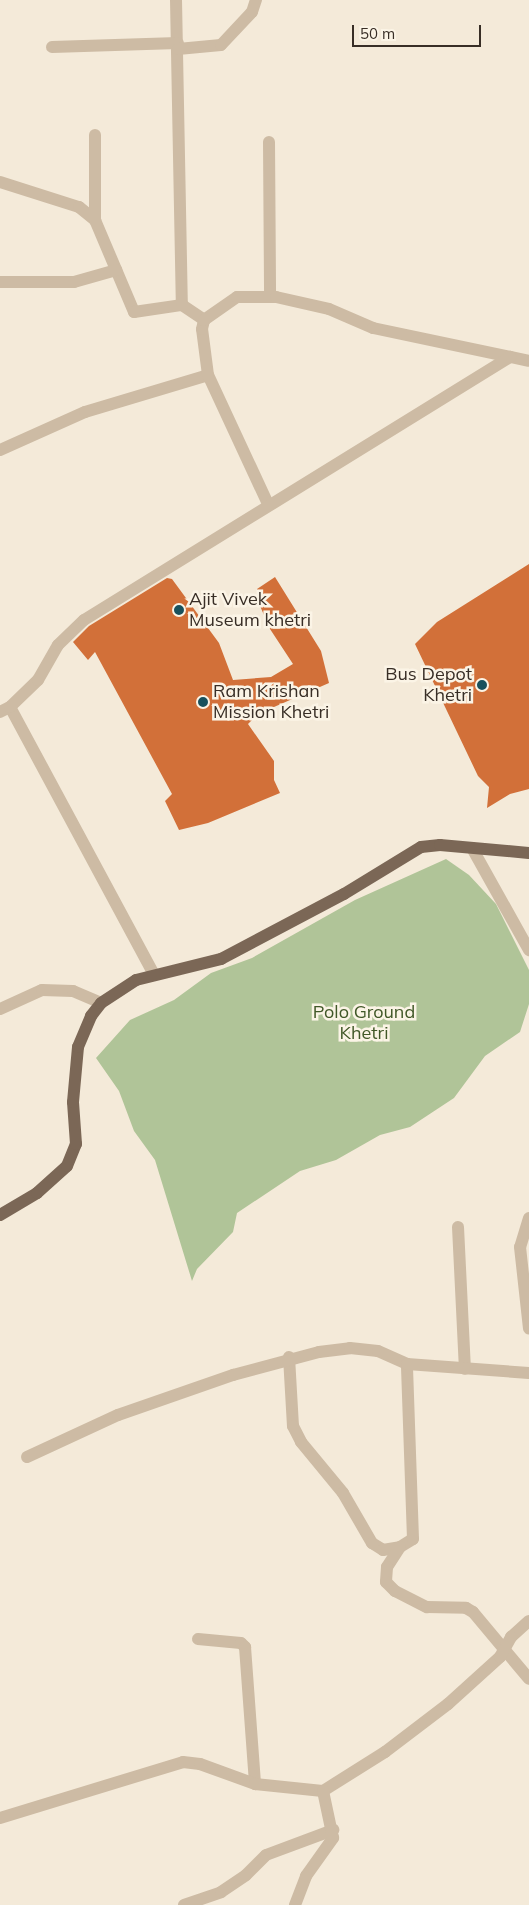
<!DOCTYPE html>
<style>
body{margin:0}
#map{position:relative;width:529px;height:1905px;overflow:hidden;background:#f4ead9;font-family:Mulish,sans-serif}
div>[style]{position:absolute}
.green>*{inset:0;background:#b0c498}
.building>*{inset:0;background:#d27039}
.street>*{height:12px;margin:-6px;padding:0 6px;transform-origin:6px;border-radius:6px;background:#cdbba4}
.primary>*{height:12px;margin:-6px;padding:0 6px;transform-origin:6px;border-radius:6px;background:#7b6756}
.street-bridge>*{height:12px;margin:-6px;padding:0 6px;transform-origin:6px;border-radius:6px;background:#cdbba4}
.dots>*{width:14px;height:14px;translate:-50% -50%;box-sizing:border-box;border:2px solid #fbf4e6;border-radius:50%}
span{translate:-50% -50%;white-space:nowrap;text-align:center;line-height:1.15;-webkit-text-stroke:5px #fbf4e6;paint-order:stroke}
.poi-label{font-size:18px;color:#382e26}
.left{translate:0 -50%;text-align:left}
.right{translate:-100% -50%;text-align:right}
.park-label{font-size:18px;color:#415828}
.scale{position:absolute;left:352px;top:25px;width:129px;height:22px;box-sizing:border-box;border:2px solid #382e26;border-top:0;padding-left:6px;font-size:15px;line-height:18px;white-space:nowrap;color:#382e26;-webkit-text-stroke:4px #fbf4e6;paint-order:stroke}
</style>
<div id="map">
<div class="green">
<div style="clip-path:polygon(446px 859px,469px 875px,496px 904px,529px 970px,529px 1004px,520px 1032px,485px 1056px,454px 1098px,410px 1127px,380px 1135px,336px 1160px,300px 1171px,237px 1213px,233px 1232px,197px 1269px,192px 1281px,155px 1160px,134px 1131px,119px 1091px,96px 1058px,130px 1020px,174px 1000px,211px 973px,252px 958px,355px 900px)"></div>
</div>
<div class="building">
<div style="clip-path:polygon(529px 564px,529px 789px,510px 794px,487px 808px,489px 787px,478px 776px,415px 644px,437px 622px)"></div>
<div style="clip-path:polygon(275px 577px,321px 651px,329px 683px,258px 714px,248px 724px,274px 761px,274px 780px,280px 793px,208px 823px,179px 830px,165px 801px,172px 794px,95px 652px,88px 660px,73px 642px,89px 626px,167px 578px,172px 579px,219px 643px,233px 680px,271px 677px,293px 664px,270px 629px,257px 599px,257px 589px)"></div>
</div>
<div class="street">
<div style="left:176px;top:0;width:305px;rotate:88.9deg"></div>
<div style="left:52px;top:47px;width:126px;rotate:-1.8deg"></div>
<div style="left:178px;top:49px;width:43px;rotate:-5.3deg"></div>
<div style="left:221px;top:45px;width:45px;rotate:-46.8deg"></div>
<div style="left:252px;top:12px;width:13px;rotate:-72deg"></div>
<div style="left:269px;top:142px;width:154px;rotate:89.6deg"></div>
<div style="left:0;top:182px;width:83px;rotate:17.6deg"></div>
<div style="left:79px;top:207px;width:21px;rotate:39deg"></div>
<div style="left:95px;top:220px;width:100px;rotate:67deg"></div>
<div style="left:134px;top:312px;width:49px;rotate:-8.3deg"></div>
<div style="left:182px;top:305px;width:27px;rotate:34deg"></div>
<div style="left:95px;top:220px;width:85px;rotate:-90deg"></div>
<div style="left:0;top:282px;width:74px"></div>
<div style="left:74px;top:282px;width:44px;rotate:-15.9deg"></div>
<div style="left:0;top:450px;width:93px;rotate:-24.1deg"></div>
<div style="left:85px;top:412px;width:128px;rotate:-16.7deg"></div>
<div style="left:268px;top:504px;width:142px;rotate:-114.9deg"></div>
<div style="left:208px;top:375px;width:46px;rotate:-97.4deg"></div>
<div style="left:202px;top:329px;width:9px;rotate:-77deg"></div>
<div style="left:204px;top:320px;width:40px;rotate:-34.9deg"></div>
<div style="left:237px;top:297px;width:39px"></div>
<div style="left:276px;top:297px;width:54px;rotate:12.8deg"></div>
<div style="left:329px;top:309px;width:48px;rotate:23.4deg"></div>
<div style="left:373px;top:328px;width:159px;rotate:11.9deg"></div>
<div style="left:10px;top:707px;width:303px;rotate:61.7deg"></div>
<div style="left:0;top:712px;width:11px;rotate:-27deg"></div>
<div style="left:10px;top:707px;width:39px;rotate:-44deg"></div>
<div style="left:38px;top:680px;width:40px;rotate:-60.3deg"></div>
<div style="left:58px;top:645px;width:36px;rotate:-44deg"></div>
<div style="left:84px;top:620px;width:501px;rotate:-31.69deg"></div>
<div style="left:472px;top:848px;width:117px;rotate:60.8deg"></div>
<div style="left:0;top:1009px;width:46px;rotate:-24.3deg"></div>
<div style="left:42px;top:990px;width:31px;rotate:2deg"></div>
<div style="left:73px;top:991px;width:30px;rotate:23deg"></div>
<div style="left:529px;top:1218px;width:30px;rotate:107deg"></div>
<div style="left:520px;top:1247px;width:82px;rotate:83.7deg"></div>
<div style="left:458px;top:1227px;width:142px;rotate:87.2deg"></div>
<div style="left:289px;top:1357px;width:69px;rotate:86.7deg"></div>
<div style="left:293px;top:1426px;width:18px;rotate:63deg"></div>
<div style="left:301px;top:1442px;width:66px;rotate:50.5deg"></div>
<div style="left:343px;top:1493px;width:58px;rotate:59.9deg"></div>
<div style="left:372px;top:1543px;width:13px;rotate:32deg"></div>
<div style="left:383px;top:1550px;width:17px;rotate:-10deg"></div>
<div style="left:400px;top:1547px;width:15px;rotate:-32deg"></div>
<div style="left:413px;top:1539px;width:175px;rotate:-92deg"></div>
<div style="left:27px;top:1457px;width:100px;rotate:-24.8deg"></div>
<div style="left:118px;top:1415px;width:122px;rotate:-19.2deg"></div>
<div style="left:233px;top:1375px;width:89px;rotate:-15deg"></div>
<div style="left:319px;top:1352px;width:31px;rotate:-7deg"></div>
<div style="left:350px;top:1348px;width:28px;rotate:6deg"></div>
<div style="left:378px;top:1351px;width:32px;rotate:24deg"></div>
<div style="left:407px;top:1364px;width:122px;rotate:4.2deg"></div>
<div style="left:400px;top:1547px;width:24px;rotate:123deg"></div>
<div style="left:387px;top:1567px;width:15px;rotate:94deg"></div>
<div style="left:386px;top:1582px;width:13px;rotate:45deg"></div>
<div style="left:395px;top:1591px;width:36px;rotate:27deg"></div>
<div style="left:427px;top:1607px;width:39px;rotate:1deg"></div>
<div style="left:466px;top:1608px;width:8px;rotate:30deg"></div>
<div style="left:473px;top:1612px;width:87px;rotate:50.1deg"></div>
<div style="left:511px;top:1637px;width:24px;rotate:-42deg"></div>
<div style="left:198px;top:1639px;width:43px;rotate:5.3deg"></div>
<div style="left:241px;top:1643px;width:6px;rotate:45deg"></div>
<div style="left:245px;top:1647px;width:137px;rotate:85.8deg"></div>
<div style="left:0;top:1818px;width:191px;rotate:-17deg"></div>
<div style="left:183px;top:1762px;width:17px;rotate:7deg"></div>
<div style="left:200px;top:1764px;width:59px;rotate:20deg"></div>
<div style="left:255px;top:1784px;width:68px;rotate:5.9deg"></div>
<div style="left:323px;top:1791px;width:73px;rotate:-32.2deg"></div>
<div style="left:385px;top:1752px;width:79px;rotate:-37.3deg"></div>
<div style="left:448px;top:1704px;width:70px;rotate:-42.1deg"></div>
<div style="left:184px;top:1905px;width:39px;rotate:-19deg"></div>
<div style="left:221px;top:1892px;width:30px;rotate:-34deg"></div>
<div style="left:246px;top:1875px;width:28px;rotate:-45deg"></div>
<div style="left:266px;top:1855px;width:72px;rotate:-20.5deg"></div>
<div style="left:295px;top:1905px;width:31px;rotate:-69deg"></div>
<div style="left:306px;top:1876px;width:47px;rotate:-54.6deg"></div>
<div style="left:333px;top:1838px;width:48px;rotate:-102deg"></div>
</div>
<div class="primary">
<div style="left:0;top:1215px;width:43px;rotate:-30.7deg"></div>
<div style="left:37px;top:1193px;width:40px;rotate:-42deg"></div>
<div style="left:67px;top:1166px;width:24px;rotate:-68deg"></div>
<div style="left:76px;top:1144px;width:42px;rotate:-94.1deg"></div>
<div style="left:73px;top:1102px;width:55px;rotate:-84.8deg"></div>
<div style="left:78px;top:1047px;width:34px;rotate:-67deg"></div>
<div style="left:91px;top:1016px;width:16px;rotate:-52deg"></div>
<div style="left:101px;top:1003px;width:42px;rotate:-33.3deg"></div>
<div style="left:136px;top:980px;width:88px;rotate:-13.9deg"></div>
<div style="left:221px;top:959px;width:139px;rotate:-27.9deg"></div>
<div style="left:344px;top:894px;width:90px;rotate:-31.4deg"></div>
<div style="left:421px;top:847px;width:19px;rotate:-6deg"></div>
<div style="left:440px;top:845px;width:89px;rotate:5.1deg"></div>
</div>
<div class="street-bridge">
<div style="left:500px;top:1657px;width:23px;rotate:-61deg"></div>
</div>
<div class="dots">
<div style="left:179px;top:610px;background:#18515d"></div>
<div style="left:482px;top:685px;background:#18515d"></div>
<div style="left:203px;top:702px;background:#18515d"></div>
</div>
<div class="poi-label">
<span class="left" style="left:189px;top:610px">Ajit Vivek<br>Museum khetri</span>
<span class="right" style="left:472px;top:685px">Bus Depot<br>Khetri</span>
<span class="left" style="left:213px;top:702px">Ram Krishan<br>Mission Khetri</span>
</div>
<div class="park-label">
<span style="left:364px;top:1023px">Polo Ground<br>Khetri</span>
</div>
<div class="scale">50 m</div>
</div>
